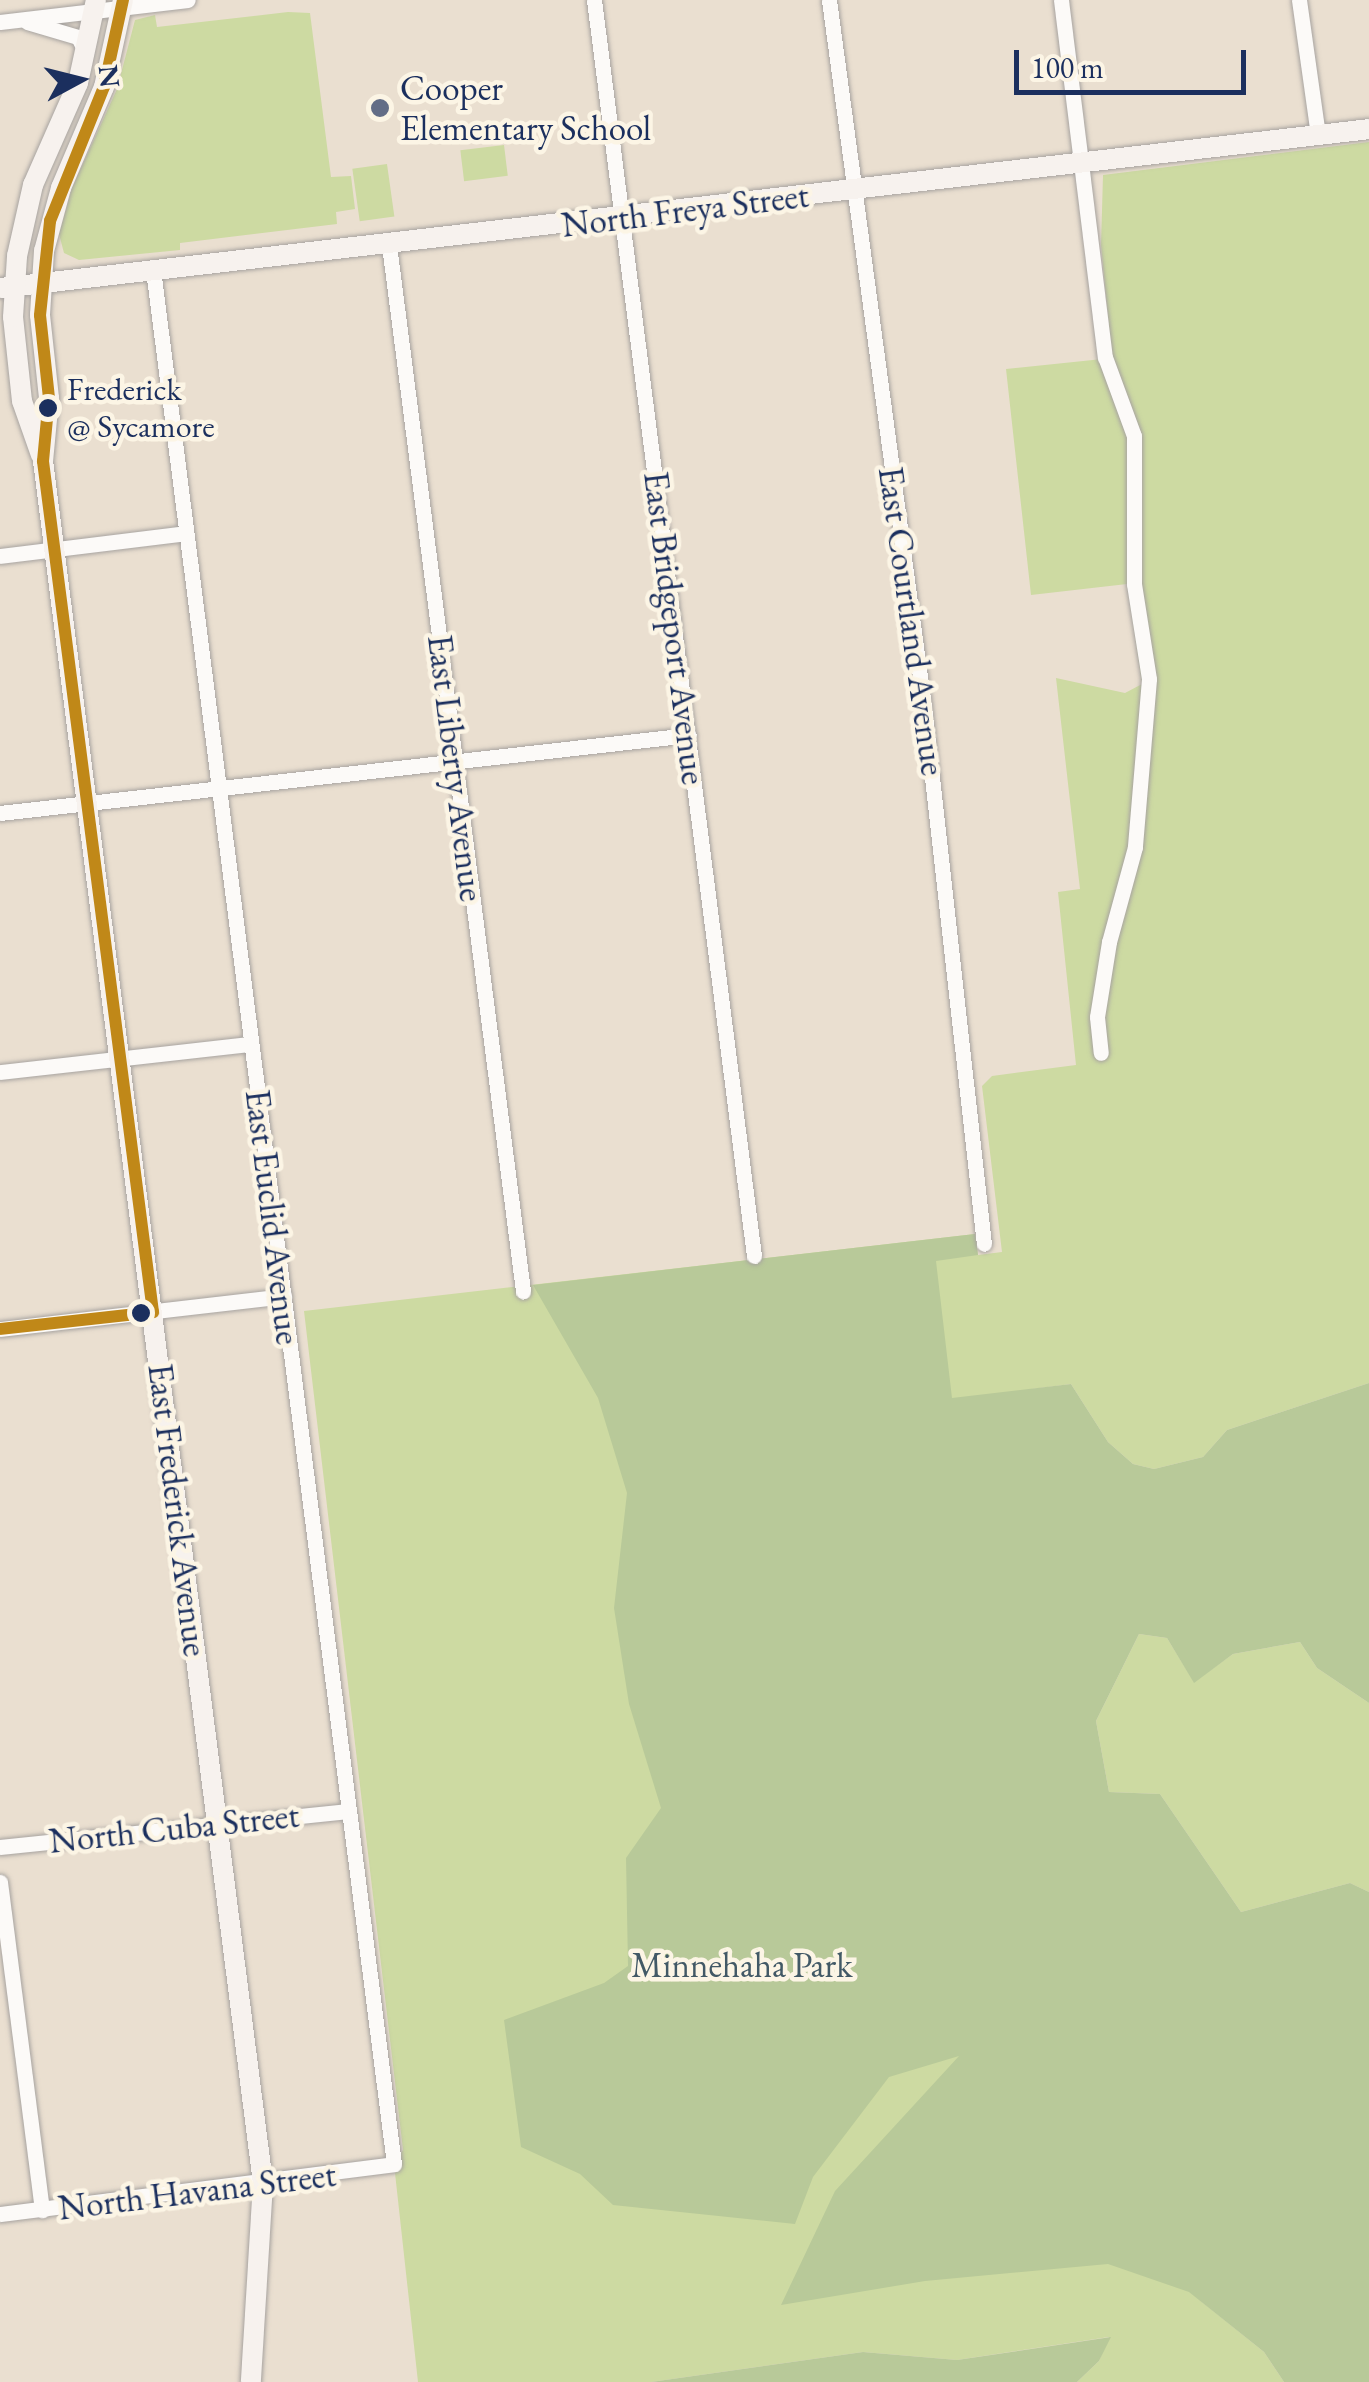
<!DOCTYPE html>
<style>
body{margin:0}
#map{position:relative;width:1369px;height:2382px;overflow:hidden;background:#eadfd0;font-family:"EB Garamond",serif}
div>[style]{position:absolute}
.green>*{inset:0;background:#cddaa2;transform-origin:0 0}
.forest>*{inset:0;background:#b8c999}
.roads{filter:drop-shadow(0 0 2px #a7a3a0) drop-shadow(0 0 2px #a7a3a0)}
.street>*{height:15px;margin:-7.5px;padding:0 7.5px;transform-origin:7.5px;border-radius:7.5px;background:#fcfaf8}
.secondary>*{height:20px;margin:-10px;padding:0 10px;transform-origin:10px;border-radius:10px;background:#f7f2ee}
.bus-1>*{height:12px;margin:-6px;padding:0 6px;transform-origin:6px;border-radius:6px;background:#c08818}
.dots>*{width:28px;height:28px;translate:-50% -50%;box-sizing:border-box;border:5px solid #fcf5e5;border-radius:50%}
span{translate:-50% -50%;white-space:nowrap;text-align:center;line-height:1.15;-webkit-text-stroke:9px #fcf5e5;paint-order:stroke}
.bus-label{font-size:32px;color:#1b2f5e}
.left{translate:0 -50%;text-align:left}
.poi-label{font-size:35px;color:#1b2f5e}
.street-label{font-size:35px;color:#1b2f5e}
.park-label{font-size:35px;color:#425966}
.north{position:absolute;left:30px;top:30px;width:100px;height:100px;-webkit-text-stroke:8px #fcf5e5;paint-order:stroke;rotate:83deg;font-size:28px;font-weight:700;line-height:40px;text-align:center;color:#1b2f5e}
.north::after{content:'';display:block;margin:auto;width:35px;height:45px;background:#1b2f5e;clip-path:polygon(50% 0,100% 100%,50% 72%,0 100%)}
.scale{position:absolute;left:1014px;top:50px;width:232px;height:45px;box-sizing:border-box;border:5px solid #1b2f5e;border-top:0;padding-left:12px;font-size:30px;line-height:35px;white-space:nowrap;color:#1b2f5e;-webkit-text-stroke:8px #fcf5e5;paint-order:stroke}
</style>
<div id="map">
<div class="green">
<div style="clip-path:polygon(288px 12px,310px 13px,331px 177px,351px 176px,355px 209px,336px 212px,337px 224px,180px 243px,180px 250px,79px 260px,64px 253px,59px 234px,72px 188px,117px 89px,135px 20px,155px 15px,157px 27px)"></div>
<div style="clip-path:polygon(1369px 142px,1369px 1383px,1227px 1430px,1203px 1457px,1154px 1469px,1133px 1464px,1108px 1442px,1071px 1384px,1032px 1389px,1202px 2302px,1264px 2352px,1284px 2382px,1077px 2382px,1099px 2361px,1109px 2337px,957px 2360px,863px 2352px,651px 2382px,418px 2382px,394px 2164px,403px 2150px,304px 1311px,975px 1234px,978px 1255px,1002px 1252px,982px 1086px,992px 1076px,1076px 1065px,1058px 892px,1080px 889px,1056px 678px,1125px 693px,1142px 684px,1127px 584px,1031px 595px,1006px 369px,1112px 358px,1101px 245px,1103px 175px)"></div>
<div style="left:504px;top:145px;width:31px;height:44px;rotate:83deg"></div>
<div style="left:387px;top:164px;width:53px;height:35px;rotate:82deg"></div>
<div style="clip-path:polygon(1139px 1634px,1167px 1638px,1194px 1682px,1233px 1654px,1300px 1642px,1317px 1668px,1369px 1703px,1369px 1892px,1350px 1883px,1241px 1912px,1160px 1794px,1109px 1792px,1096px 1721px)"></div>
</div>
<div class="forest">
<div style="clip-path:polygon(975px 1234px,978px 1255px,936px 1261px,952px 1398px,1071px 1384px,1108px 1442px,1133px 1464px,1154px 1469px,1203px 1457px,1227px 1430px,1369px 1383px,1369px 1703px,1317px 1668px,1300px 1642px,1233px 1654px,1194px 1683px,1167px 1638px,1139px 1634px,1096px 1721px,1109px 1792px,1160px 1794px,1241px 1912px,1350px 1883px,1369px 1892px,1369px 2382px,1284px 2382px,1264px 2352px,1189px 2292px,1108px 2264px,925px 2281px,781px 2305px,835px 2191px,959px 2056px,889px 2077px,813px 2177px,795px 2224px,613px 2205px,580px 2174px,521px 2147px,504px 2020px,604px 1983px,628px 1966px,626px 1858px,661px 1808px,629px 1704px,614px 1608px,627px 1493px,598px 1398px,533px 1285px)"></div>
<div style="clip-path:polygon(1111px 2337px,1099px 2361px,1077px 2382px,651px 2382px,863px 2352px,957px 2360px)"></div>
</div>
<div class="roads">
<div class="street">
<div style="left:594px;top:0;width:1266px;rotate:82.74deg"></div>
<div style="left:829px;top:0;width:712px;rotate:82.34deg"></div>
<div style="left:924px;top:706px;width:541px;rotate:83.64deg"></div>
<div style="left:1061px;top:0;width:360px;rotate:83deg"></div>
<div style="left:1105px;top:357px;width:84px;rotate:69.8deg"></div>
<div style="left:1134px;top:436px;width:148px;rotate:90deg"></div>
<div style="left:1134px;top:584px;width:96px;rotate:81deg"></div>
<div style="left:1149px;top:679px;width:169px;rotate:94.8deg"></div>
<div style="left:1135px;top:847px;width:98px;rotate:105.3deg"></div>
<div style="left:1109px;top:942px;width:76px;rotate:99.1deg"></div>
<div style="left:1097px;top:1017px;width:36px;rotate:84deg"></div>
<div style="left:1299px;top:0;width:136px;rotate:82deg"></div>
<div style="left:0;top:22px;width:189px;rotate:-6.7deg"></div>
<div style="left:27px;top:22px;width:53px;rotate:16.4deg"></div>
<div style="left:78px;top:37px;width:18px;rotate:63deg"></div>
<div style="left:389px;top:245px;width:1055px;rotate:82.7deg"></div>
<div style="left:0;top:556px;width:187px;rotate:-7deg"></div>
<div style="left:0;top:813px;width:693px;rotate:-6.46deg"></div>
<div style="left:0;top:1072px;width:252px;rotate:-6.4deg"></div>
<div style="left:0;top:1329px;width:286px;rotate:-6.6deg"></div>
<div style="left:0;top:1847px;width:350px;rotate:-5.9deg"></div>
<div style="left:0;top:1882px;width:331px;rotate:82.7deg"></div>
<div style="left:0;top:2214px;width:397px;rotate:-7.2deg"></div>
<div style="left:394px;top:2164px;width:1909px;rotate:-97.25deg"></div>
</div>
<div class="secondary">
<div style="left:123px;top:0;width:89px;rotate:102.3deg"></div>
<div style="left:104px;top:87px;width:110px;rotate:113.1deg"></div>
<div style="left:61px;top:188px;width:65px;rotate:105.1deg"></div>
<div style="left:44px;top:251px;width:64px;rotate:93.6deg"></div>
<div style="left:40px;top:315px;width:83px;rotate:83.8deg"></div>
<div style="left:49px;top:398px;width:63px;rotate:95.4deg"></div>
<div style="left:43px;top:461px;width:1736px;rotate:82.72deg"></div>
<div style="left:263px;top:2183px;width:199px;rotate:93.5deg"></div>
<div style="left:0;top:288px;width:1378px;rotate:-6.62deg"></div>
<div style="left:41px;top:455px;width:57px;rotate:-109.4deg"></div>
<div style="left:22px;top:401px;width:84px;rotate:-96.1deg"></div>
<div style="left:13px;top:317px;width:61px;rotate:-86.2deg"></div>
<div style="left:17px;top:256px;width:73px;rotate:-77.3deg"></div>
<div style="left:33px;top:185px;width:111px;rotate:-66.2deg"></div>
<div style="left:78px;top:83px;width:85px;rotate:-77.8deg"></div>
</div>
</div>
<div class="bus-1">
<div style="left:0;top:1329px;width:154px;rotate:-6.3deg"></div>
<div style="left:153px;top:1312px;width:858px;rotate:-97.37deg"></div>
<div style="left:43px;top:461px;width:63px;rotate:-84.6deg"></div>
<div style="left:49px;top:398px;width:83px;rotate:-96.2deg"></div>
<div style="left:40px;top:315px;width:95px;rotate:-83.9deg"></div>
<div style="left:50px;top:221px;width:144px;rotate:-68.1deg"></div>
<div style="left:104px;top:87px;width:89px;rotate:-77.7deg"></div>
</div>
<div class="dots">
<div style="left:380px;top:108px;background:#636d86"></div>
<div style="left:48px;top:408px;background:#1b2f5e"></div>
<div style="left:141px;top:1313px;background:#1b2f5e"></div>
</div>
<div class="bus-label">
<span class="left" style="left:67px;top:408px">Frederick<br>@ Sycamore</span>
</div>
<div class="poi-label">
<span class="left" style="left:400px;top:108px">Cooper<br>Elementary School</span>
</div>
<div class="street-label">
<span style="left:685px;top:210px;rotate:-7deg">North Freya Street</span>
<span style="left:912px;top:621px;rotate:82deg">East Courtland Avenue</span>
<span style="left:675px;top:628px;rotate:83deg">East Bridgeport Avenue</span>
<span style="left:456px;top:768px;rotate:83deg">East Liberty Avenue</span>
<span style="left:273px;top:1217px;rotate:83deg">East Euclid Avenue</span>
<span style="left:178px;top:1510px;rotate:83deg">East Frederick Avenue</span>
<span style="left:174px;top:1828px;rotate:-6deg">North Cuba Street</span>
<span style="left:197px;top:2191px;rotate:-7deg">North Havana Street</span>
</div>
<div class="park-label">
<span style="left:742px;top:1965px">Minnehaha Park</span>
</div>
<div class="north">N</div>
<div class="scale">100 m</div>
</div>
